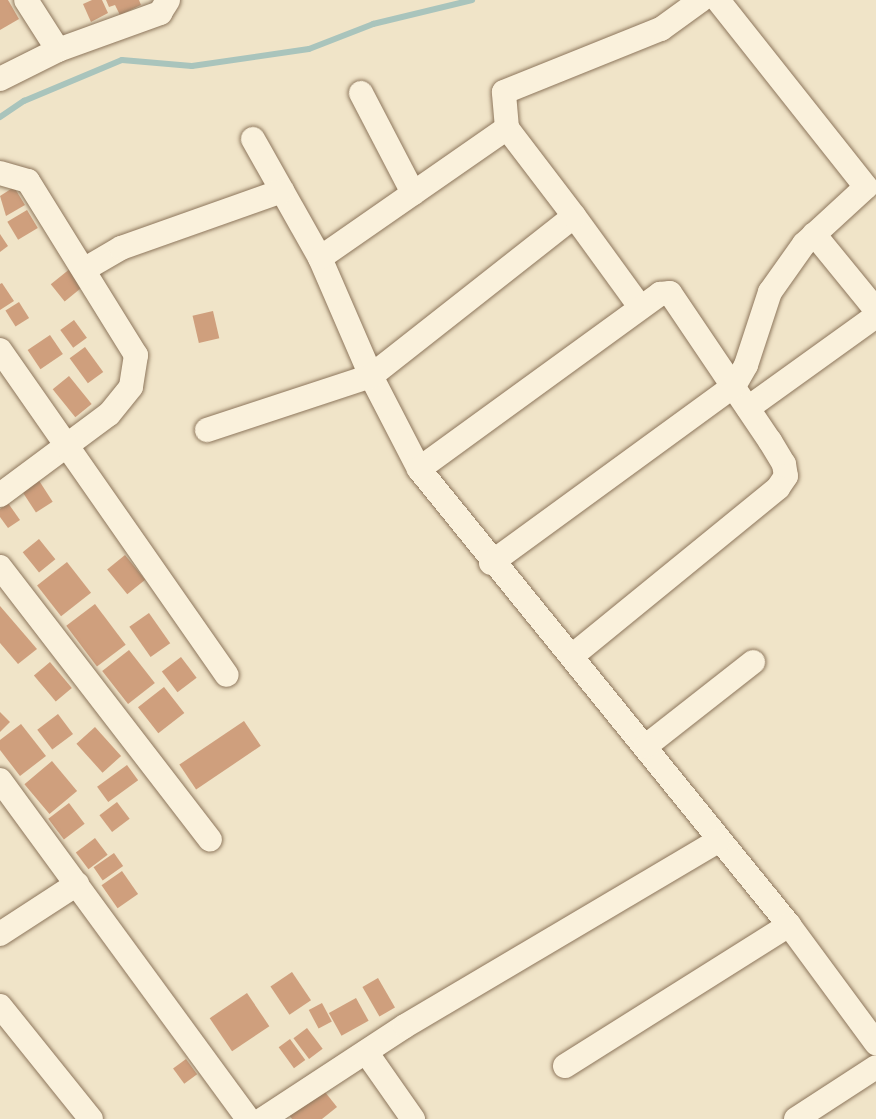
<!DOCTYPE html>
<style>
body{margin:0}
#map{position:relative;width:876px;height:1119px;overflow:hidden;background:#f0e4c8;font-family:Merriweather,serif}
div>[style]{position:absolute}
.stream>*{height:6px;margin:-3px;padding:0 3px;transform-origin:3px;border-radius:3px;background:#a9c4bc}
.building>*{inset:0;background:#cf9f7d;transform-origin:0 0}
.roads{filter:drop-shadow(0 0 2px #8d765c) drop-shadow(0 0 2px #8d765c)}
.street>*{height:24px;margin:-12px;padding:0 12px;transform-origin:12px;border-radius:12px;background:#faf1dc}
span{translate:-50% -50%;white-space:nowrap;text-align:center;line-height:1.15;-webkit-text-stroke:5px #f7eed8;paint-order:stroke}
</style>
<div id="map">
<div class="stream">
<div style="left:0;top:117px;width:29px;rotate:-34deg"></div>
<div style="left:24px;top:101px;width:106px;rotate:-22.7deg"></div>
<div style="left:122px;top:60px;width:70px;rotate:4.9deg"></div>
<div style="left:192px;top:66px;width:118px;rotate:-8.3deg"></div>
<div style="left:309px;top:49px;width:69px;rotate:-21.3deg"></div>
<div style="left:373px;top:24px;width:102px;rotate:-13.6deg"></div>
</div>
<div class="building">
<div style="clip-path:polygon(0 0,8px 0,19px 19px,0 30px)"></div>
<div style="clip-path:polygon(92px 0,102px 0,108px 13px,91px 22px,83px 4px)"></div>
<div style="clip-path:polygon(106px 0,139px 0,141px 5px,120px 15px,115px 5px,109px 7px)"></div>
<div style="clip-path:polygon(14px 187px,25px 205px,6px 216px,0 196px)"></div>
<div style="left:27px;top:210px;width:21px;height:23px;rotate:59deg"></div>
<div style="clip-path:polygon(0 234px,8px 246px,0 252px)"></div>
<div style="left:71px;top:268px;width:22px;height:26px;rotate:51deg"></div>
<div style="clip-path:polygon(2px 283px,14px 301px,0 310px,0 284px)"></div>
<div style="left:19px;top:302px;width:19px;height:16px;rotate:58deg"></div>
<div style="left:213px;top:311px;width:28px;height:21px;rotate:77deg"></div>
<div style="left:74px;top:320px;width:22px;height:17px;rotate:54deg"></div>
<div style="left:50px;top:335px;width:23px;height:27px;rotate:56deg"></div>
<div style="left:85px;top:347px;width:31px;height:19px;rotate:54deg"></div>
<div style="left:69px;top:376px;width:36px;height:21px;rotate:51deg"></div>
<div style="left:38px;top:479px;width:27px;height:20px;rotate:57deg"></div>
<div style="clip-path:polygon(8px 503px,20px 520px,8px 528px,0 517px,0 509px)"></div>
<div style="left:39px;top:539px;width:26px;height:21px;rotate:51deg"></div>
<div style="left:125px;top:555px;width:32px;height:23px;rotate:51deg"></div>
<div style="left:67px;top:562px;width:39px;height:38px;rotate:52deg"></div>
<div style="left:95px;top:604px;width:51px;height:36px;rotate:53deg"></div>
<div style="clip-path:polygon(0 606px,37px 649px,18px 664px,0 643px)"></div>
<div style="left:149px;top:613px;width:37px;height:24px;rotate:55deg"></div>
<div style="left:129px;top:650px;width:42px;height:34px;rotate:52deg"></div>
<div style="left:181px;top:657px;width:26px;height:24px;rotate:53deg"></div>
<div style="left:50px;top:662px;width:34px;height:21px;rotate:50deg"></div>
<div style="left:164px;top:687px;width:33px;height:33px;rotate:52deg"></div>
<div style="clip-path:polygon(0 712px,10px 722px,0 732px)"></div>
<div style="left:58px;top:714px;width:25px;height:26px;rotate:53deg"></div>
<div style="left:244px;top:721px;width:30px;height:78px;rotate:56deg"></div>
<div style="clip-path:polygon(21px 724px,46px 756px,20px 776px,0 750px,0 740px)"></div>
<div style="left:95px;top:727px;width:39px;height:25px;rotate:48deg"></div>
<div style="left:52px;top:761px;width:39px;height:36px;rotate:50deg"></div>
<div style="left:127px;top:765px;width:19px;height:37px;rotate:54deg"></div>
<div style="left:117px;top:802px;width:21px;height:22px;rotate:53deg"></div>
<div style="left:69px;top:803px;width:26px;height:26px;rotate:53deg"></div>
<div style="left:95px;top:838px;width:21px;height:24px;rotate:53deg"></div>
<div style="left:114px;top:853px;width:16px;height:25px;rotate:55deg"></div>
<div style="left:122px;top:871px;width:28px;height:25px;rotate:55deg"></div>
<div style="left:292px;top:972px;width:34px;height:26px;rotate:56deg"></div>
<div style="left:378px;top:978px;width:34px;height:18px;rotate:60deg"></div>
<div style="left:247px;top:993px;width:40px;height:45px;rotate:56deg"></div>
<div style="left:356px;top:998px;width:26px;height:31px;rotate:61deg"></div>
<div style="left:322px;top:1003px;width:21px;height:15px;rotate:62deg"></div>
<div style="left:307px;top:1028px;width:26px;height:17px;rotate:53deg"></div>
<div style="left:290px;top:1039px;width:26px;height:14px;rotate:54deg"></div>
<div style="left:186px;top:1059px;width:19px;height:16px;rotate:54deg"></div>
<div style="clip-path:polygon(321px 1087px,337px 1107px,322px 1119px,292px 1119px,288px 1114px)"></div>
</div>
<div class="roads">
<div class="street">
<div style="left:58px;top:50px;width:109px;rotate:-19.9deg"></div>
<div style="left:160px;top:13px;width:15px;rotate:-58deg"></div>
<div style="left:0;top:79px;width:65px;rotate:-26.6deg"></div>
<div style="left:58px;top:50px;width:59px;rotate:-122.6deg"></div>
<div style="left:361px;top:93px;width:113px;rotate:62.5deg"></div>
<div style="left:253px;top:139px;width:137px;rotate:60.6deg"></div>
<div style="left:320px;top:258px;width:129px;rotate:66.6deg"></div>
<div style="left:371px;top:376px;width:105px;rotate:62.7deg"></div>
<div style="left:419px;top:469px;width:587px;rotate:50.94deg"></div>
<div style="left:789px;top:925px;width:147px;rotate:53.6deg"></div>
<div style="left:0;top:173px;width:29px;rotate:16deg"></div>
<div style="left:28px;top:181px;width:205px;rotate:58.2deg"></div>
<div style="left:136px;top:355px;width:32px;rotate:99deg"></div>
<div style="left:131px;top:387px;width:35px;rotate:129deg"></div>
<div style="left:109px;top:414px;width:136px;rotate:143.4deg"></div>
<div style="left:574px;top:216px;width:112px;rotate:54deg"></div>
<div style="left:814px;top:234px;width:98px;rotate:50.8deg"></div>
<div style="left:320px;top:258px;width:228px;rotate:-34.8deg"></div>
<div style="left:507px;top:128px;width:36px;rotate:-95deg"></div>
<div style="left:504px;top:92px;width:169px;rotate:-21.9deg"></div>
<div style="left:661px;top:29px;width:49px;rotate:-35.9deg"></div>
<div style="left:85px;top:269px;width:42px;rotate:-30.3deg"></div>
<div style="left:121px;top:248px;width:171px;rotate:-19.5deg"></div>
<div style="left:0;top:350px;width:396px;rotate:55.1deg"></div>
<div style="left:748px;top:408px;width:158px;rotate:-35.7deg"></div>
<div style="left:207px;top:430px;width:173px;rotate:-18.2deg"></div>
<div style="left:371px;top:376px;width:258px;rotate:-38.2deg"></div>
<div style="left:574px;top:216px;width:111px;rotate:-127.3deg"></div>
<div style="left:419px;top:469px;width:298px;rotate:-36deg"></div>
<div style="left:660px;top:294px;width:10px;rotate:-6deg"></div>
<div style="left:670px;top:293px;width:179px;rotate:56deg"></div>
<div style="left:770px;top:441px;width:27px;rotate:59deg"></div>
<div style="left:784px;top:464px;width:12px;rotate:81deg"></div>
<div style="left:786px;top:476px;width:14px;rotate:124deg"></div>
<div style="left:778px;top:488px;width:266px;rotate:140.8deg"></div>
<div style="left:491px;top:563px;width:301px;rotate:-36.1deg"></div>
<div style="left:734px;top:386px;width:24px;rotate:-60deg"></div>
<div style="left:746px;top:365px;width:77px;rotate:-71.8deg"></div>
<div style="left:770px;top:292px;width:59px;rotate:-54.7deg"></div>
<div style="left:804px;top:244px;width:84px;rotate:-42.6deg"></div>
<div style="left:866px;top:187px;width:238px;rotate:-128.4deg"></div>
<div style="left:0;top:567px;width:344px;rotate:52.4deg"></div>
<div style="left:646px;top:746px;width:136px;rotate:-38.1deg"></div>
<div style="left:0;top:780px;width:420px;rotate:53.8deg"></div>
<div style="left:0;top:934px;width:92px;rotate:-33deg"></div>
<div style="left:0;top:1006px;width:145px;rotate:51.2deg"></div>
<div style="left:366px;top:1052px;width:82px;rotate:55deg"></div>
<div style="left:565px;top:1066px;width:265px;rotate:-32.2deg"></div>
<div style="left:263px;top:1119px;width:170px;rotate:-33.2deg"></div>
<div style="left:405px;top:1026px;width:364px;rotate:-30.6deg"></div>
<div style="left:796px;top:1119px;width:95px;rotate:-33deg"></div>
</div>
</div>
</div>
